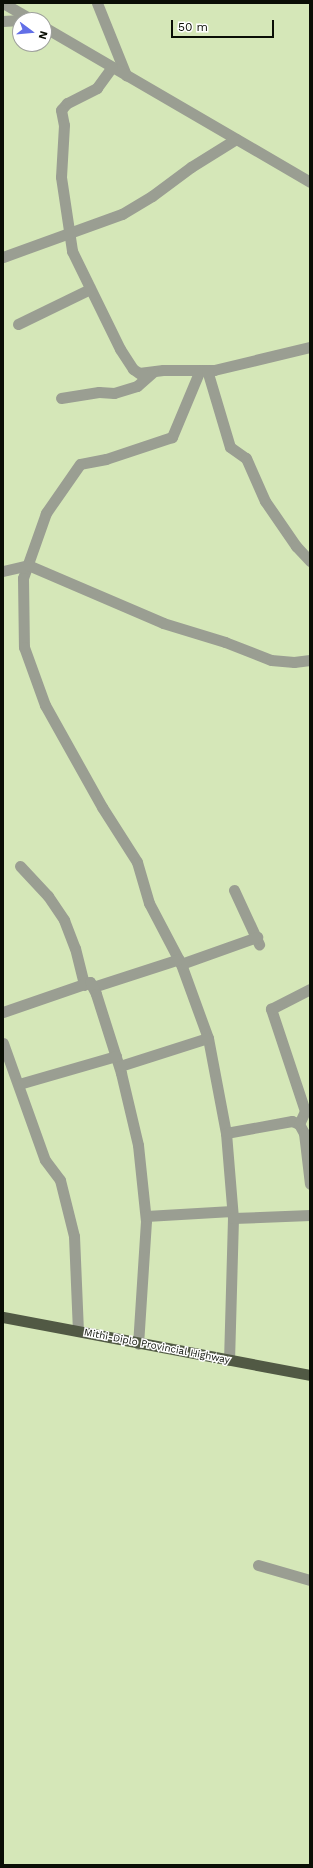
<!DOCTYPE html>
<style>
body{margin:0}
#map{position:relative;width:313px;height:1868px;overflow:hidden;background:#edf9dc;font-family:"Work Sans",sans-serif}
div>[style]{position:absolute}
.green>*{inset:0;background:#d5e7b8}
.minor>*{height:11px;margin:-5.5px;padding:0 5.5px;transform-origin:5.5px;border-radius:5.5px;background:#9a9e92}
.primary>*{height:11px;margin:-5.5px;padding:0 5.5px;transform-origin:5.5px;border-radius:5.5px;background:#515944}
span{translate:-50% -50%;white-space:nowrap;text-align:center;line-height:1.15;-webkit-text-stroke:3px #fff;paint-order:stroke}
.street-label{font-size:10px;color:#0a0e05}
.frame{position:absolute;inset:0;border:4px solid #0a0e05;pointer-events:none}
.north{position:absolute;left:12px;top:12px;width:40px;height:40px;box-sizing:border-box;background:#fff;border:1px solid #9d9f9b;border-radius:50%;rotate:106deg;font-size:11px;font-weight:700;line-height:16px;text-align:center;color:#0a0e05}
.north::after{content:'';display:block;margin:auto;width:14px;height:18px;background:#626fe7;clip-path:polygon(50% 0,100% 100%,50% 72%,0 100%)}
.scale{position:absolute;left:171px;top:20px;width:103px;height:18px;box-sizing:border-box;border:2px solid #0a0e05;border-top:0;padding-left:5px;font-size:12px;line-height:14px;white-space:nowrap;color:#0a0e05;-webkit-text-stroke:3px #fff;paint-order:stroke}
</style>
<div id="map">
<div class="green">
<div style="clip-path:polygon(evenodd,3px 3px,310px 3px,310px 1865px,3px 1865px,3px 3px,20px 20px,44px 20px,44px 44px,20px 44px,20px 20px)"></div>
</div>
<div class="minor">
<div style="left:3px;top:3px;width:34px;rotate:30deg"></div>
<div style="left:97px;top:3px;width:78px;rotate:68.1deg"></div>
<div style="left:3px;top:21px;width:17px;rotate:-3deg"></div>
<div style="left:44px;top:27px;width:308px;rotate:30.2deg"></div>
<div style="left:112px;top:67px;width:26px;rotate:126deg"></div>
<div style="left:97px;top:88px;width:34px;rotate:153deg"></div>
<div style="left:67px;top:103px;width:9px;rotate:131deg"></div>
<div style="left:61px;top:110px;width:15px;rotate:79deg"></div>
<div style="left:64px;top:125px;width:52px;rotate:93.3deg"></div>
<div style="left:61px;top:177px;width:75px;rotate:81.5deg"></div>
<div style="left:72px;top:251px;width:109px;rotate:63.9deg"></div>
<div style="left:120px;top:349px;width:24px;rotate:57deg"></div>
<div style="left:133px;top:369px;width:7px;rotate:34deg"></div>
<div style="left:139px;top:373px;width:24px;rotate:-7deg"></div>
<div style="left:163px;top:370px;width:51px"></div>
<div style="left:214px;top:370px;width:99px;rotate:-13.5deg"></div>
<div style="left:3px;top:257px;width:127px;rotate:-19.9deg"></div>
<div style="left:122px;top:214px;width:35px;rotate:-31deg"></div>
<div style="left:152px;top:196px;width:49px;rotate:-36.6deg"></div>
<div style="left:191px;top:167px;width:53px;rotate:-31.9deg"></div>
<div style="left:18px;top:324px;width:80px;rotate:-25.9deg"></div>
<div style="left:200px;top:370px;width:73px;rotate:112.7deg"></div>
<div style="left:172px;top:437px;width:70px;rotate:161.6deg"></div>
<div style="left:106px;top:459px;width:26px;rotate:169deg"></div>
<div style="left:80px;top:464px;width:60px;rotate:124.8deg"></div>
<div style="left:46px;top:513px;width:69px;rotate:109.5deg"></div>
<div style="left:23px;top:578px;width:69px;rotate:89.2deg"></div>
<div style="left:24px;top:647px;width:62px;rotate:70.1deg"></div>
<div style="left:45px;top:705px;width:117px;rotate:60.8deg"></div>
<div style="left:102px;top:807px;width:65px;rotate:57.5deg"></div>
<div style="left:137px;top:862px;width:43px;rotate:73.7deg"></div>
<div style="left:149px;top:903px;width:69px;rotate:62.3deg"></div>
<div style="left:181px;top:964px;width:79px;rotate:70deg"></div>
<div style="left:208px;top:1038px;width:97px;rotate:79.3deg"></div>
<div style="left:226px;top:1133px;width:85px;rotate:85.3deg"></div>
<div style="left:233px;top:1218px;width:142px;rotate:91.6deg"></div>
<div style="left:207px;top:370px;width:80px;rotate:73.4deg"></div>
<div style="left:230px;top:447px;width:19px;rotate:35deg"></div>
<div style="left:246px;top:458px;width:47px;rotate:66.2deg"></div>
<div style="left:265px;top:501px;width:55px;rotate:55.4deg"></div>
<div style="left:296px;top:546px;width:21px;rotate:47deg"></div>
<div style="left:61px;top:398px;width:38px;rotate:-9deg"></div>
<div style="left:99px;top:392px;width:15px;rotate:4deg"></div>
<div style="left:114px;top:393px;width:24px;rotate:-17deg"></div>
<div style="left:137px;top:386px;width:21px;rotate:-41deg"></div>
<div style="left:3px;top:571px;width:26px;rotate:-13deg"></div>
<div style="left:28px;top:565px;width:147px;rotate:23.2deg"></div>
<div style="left:163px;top:623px;width:65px;rotate:17deg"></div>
<div style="left:225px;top:642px;width:49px;rotate:21.4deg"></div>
<div style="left:271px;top:660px;width:23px;rotate:5deg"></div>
<div style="left:294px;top:662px;width:16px;rotate:-7deg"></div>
<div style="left:20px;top:866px;width:41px;rotate:47deg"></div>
<div style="left:48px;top:896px;width:29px;rotate:56deg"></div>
<div style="left:64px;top:920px;width:30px;rotate:69deg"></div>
<div style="left:75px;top:948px;width:38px;rotate:76deg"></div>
<div style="left:234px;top:890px;width:60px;rotate:65.2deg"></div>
<div style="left:181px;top:964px;width:81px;rotate:-19.6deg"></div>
<div style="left:93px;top:987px;width:90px;rotate:-18deg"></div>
<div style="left:3px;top:1012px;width:92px;rotate:-19deg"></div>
<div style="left:90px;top:982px;width:13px;rotate:63deg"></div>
<div style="left:96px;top:994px;width:83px;rotate:72.4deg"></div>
<div style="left:121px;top:1073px;width:74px;rotate:76.7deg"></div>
<div style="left:138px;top:1145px;width:76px;rotate:84deg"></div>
<div style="left:146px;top:1221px;width:123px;rotate:93.7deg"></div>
<div style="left:3px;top:1043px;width:124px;rotate:70.3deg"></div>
<div style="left:45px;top:1160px;width:25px;rotate:53deg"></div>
<div style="left:60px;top:1180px;width:58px;rotate:76deg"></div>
<div style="left:74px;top:1236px;width:95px;rotate:87.6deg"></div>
<div style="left:120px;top:1066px;width:92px;rotate:-17.7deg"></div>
<div style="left:19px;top:1084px;width:101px;rotate:-16.1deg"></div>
<div style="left:299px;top:1124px;width:14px;rotate:-65deg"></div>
<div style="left:305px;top:1111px;width:108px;rotate:-108.4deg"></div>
<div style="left:271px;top:1009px;width:44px;rotate:-27.1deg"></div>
<div style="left:226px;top:1133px;width:67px;rotate:-10.3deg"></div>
<div style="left:292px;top:1121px;width:8px;rotate:23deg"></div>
<div style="left:299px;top:1124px;width:10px;rotate:61deg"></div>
<div style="left:304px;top:1133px;width:51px;rotate:83.3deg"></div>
<div style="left:146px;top:1216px;width:86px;rotate:-3.3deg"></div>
<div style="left:233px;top:1218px;width:77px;rotate:-2.2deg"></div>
<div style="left:258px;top:1565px;width:54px;rotate:16.1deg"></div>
</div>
<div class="primary">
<div style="left:3px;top:1317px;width:312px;rotate:10.7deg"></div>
</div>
<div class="street-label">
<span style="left:157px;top:1346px;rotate:11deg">Mithi-Diplo Provincial Highway</span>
</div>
<div class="frame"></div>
<div class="north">N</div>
<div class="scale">50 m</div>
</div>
